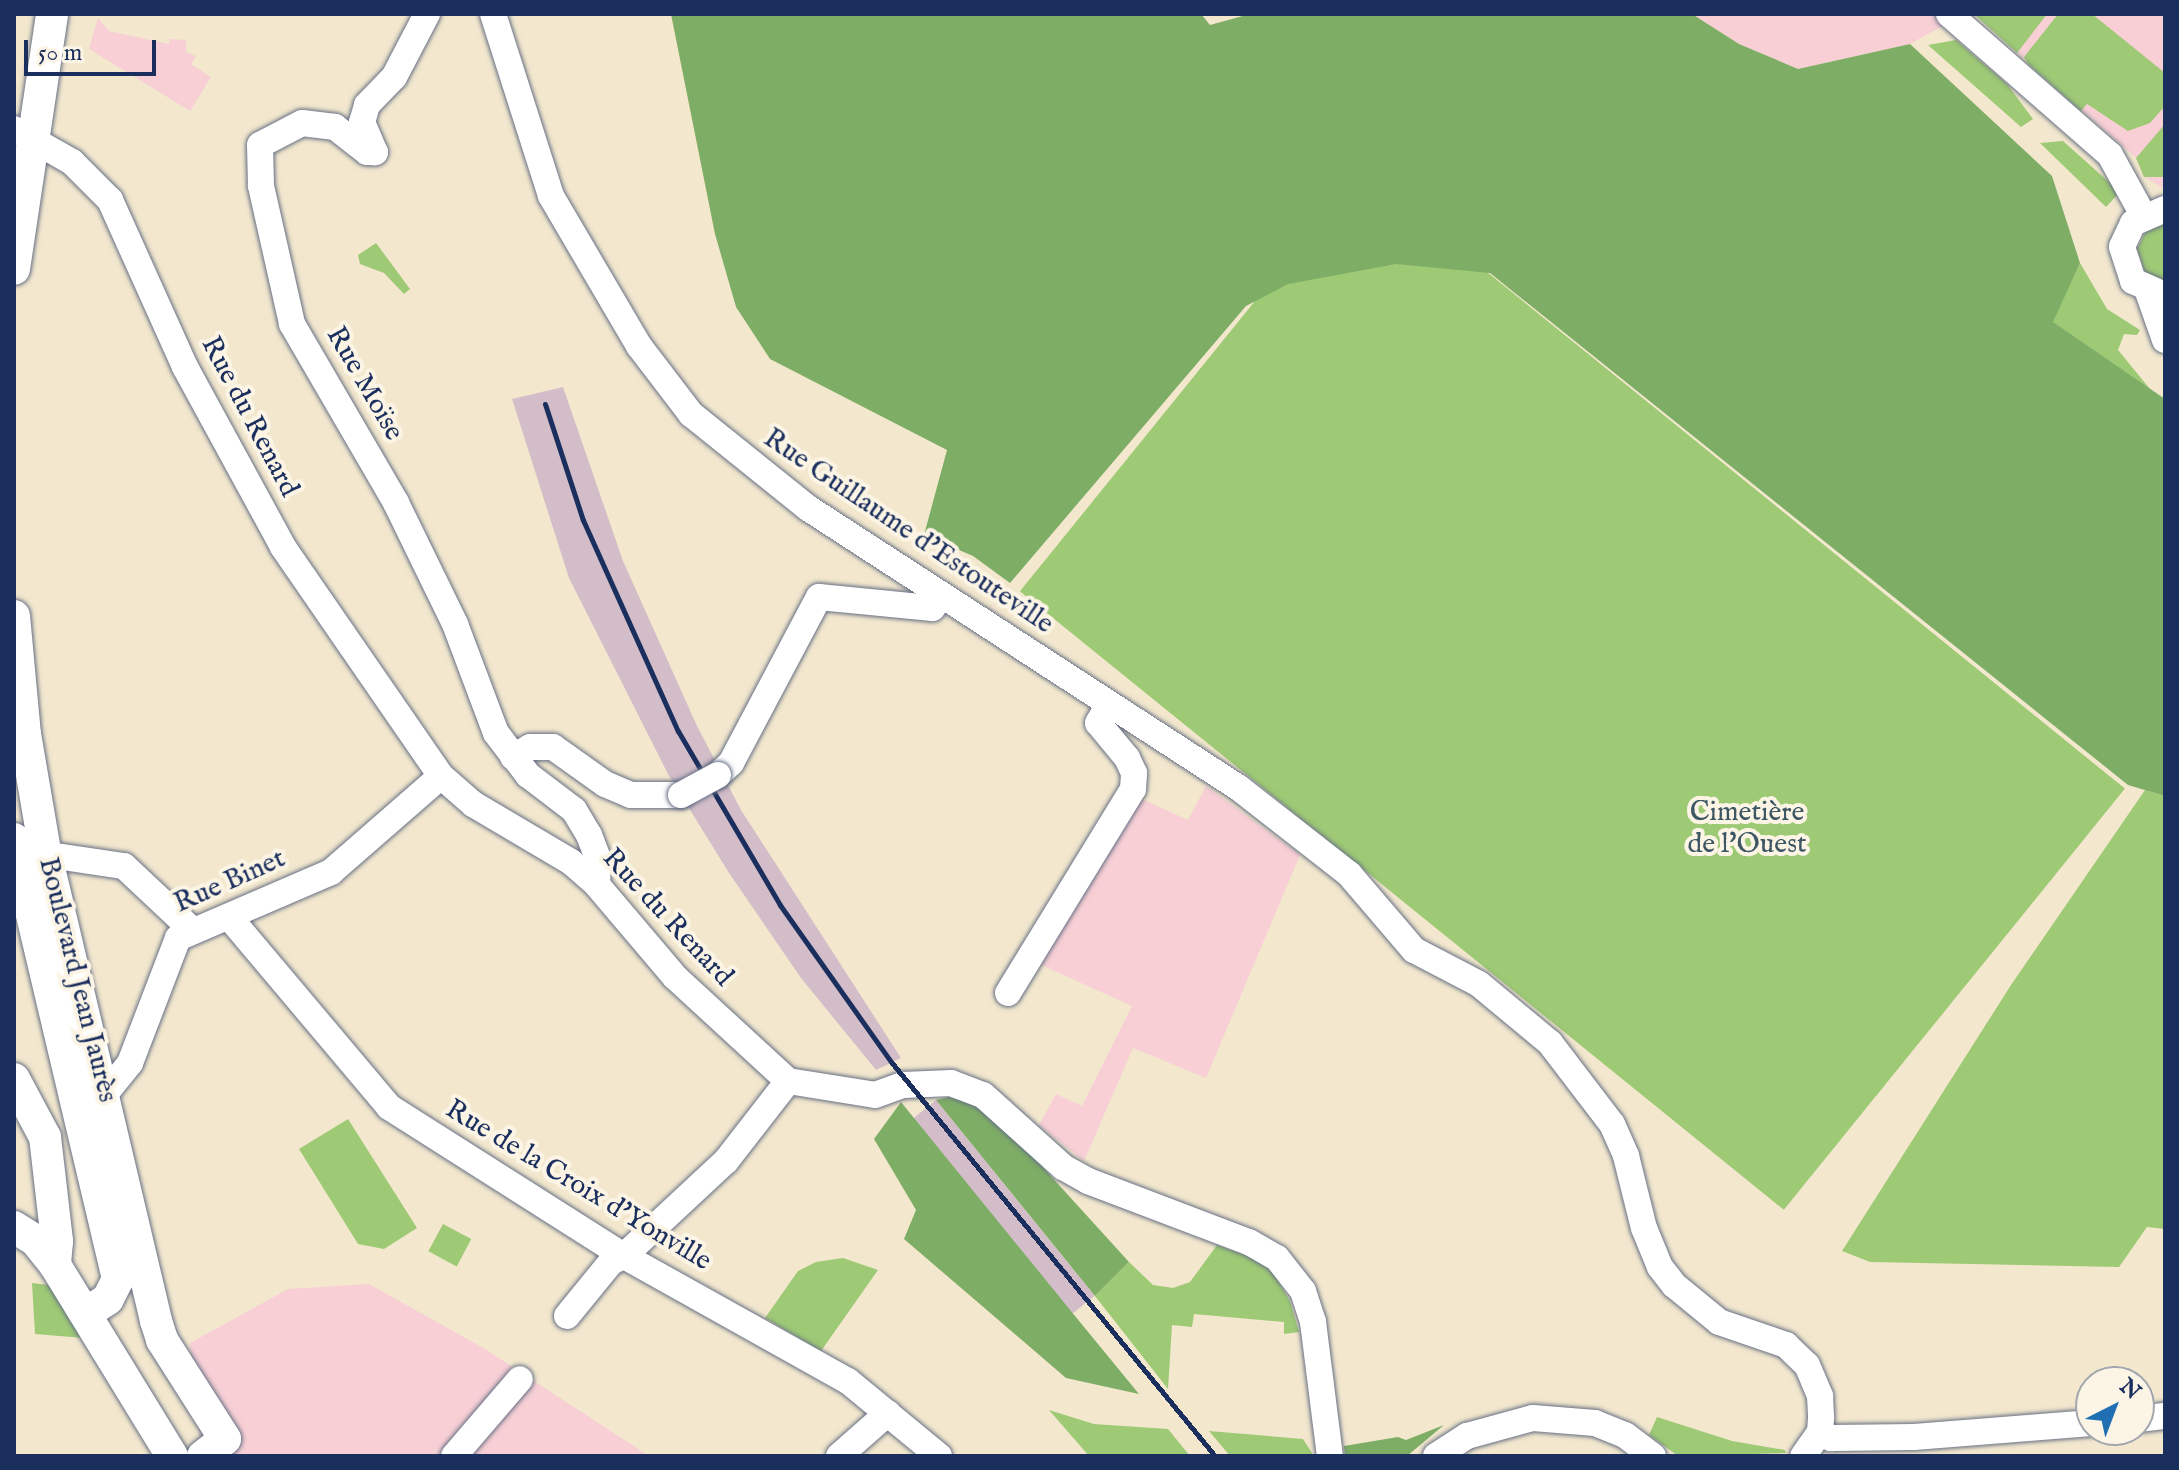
<!DOCTYPE html>
<meta charset="utf-8">
<style>
body{margin:0}
#map{position:relative;width:2179px;height:1470px;overflow:hidden;background:#f3e8ce;font-family:"IM FELL English",serif}
div>[style]{position:absolute}
.built>*{inset:0;background:#f7cfd5}
.industrial>*{inset:0;background:#d2bdc8;transform-origin:0 0}
.green>*{inset:0;background:#9ec975;transform-origin:0 0}
.forest>*{inset:0;background:#7ead66}
.roads{filter:drop-shadow(0 0 2px #677085) drop-shadow(0 0 2px #677085)}
.minor>*{height:26px;margin:-13px;padding:0 13px;transform-origin:13px;border-radius:13px;background:#fff}
.major>*{height:32px;margin:-16px;padding:0 16px;transform-origin:16px;border-radius:16px;background:#fff}
.rail>*{height:5px;margin:-2.5px;padding:0 2.5px;transform-origin:2.5px;border-radius:2.5px;background:#1b2f5e}
.bridges{filter:drop-shadow(0 0 2px #677085) drop-shadow(0 0 2px #677085)}
.minor-bridge>*{height:26px;margin:-13px;padding:0 13px;transform-origin:13px;border-radius:13px;background:#fff}
span{translate:-50% -50%;white-space:nowrap;text-align:center;line-height:1.15;-webkit-text-stroke:8px #fcf5e5;paint-order:stroke}
.street-label{font-size:28px;color:#1b2f5e}
.park-label{font-size:28px;color:#3c5664}
.frame{position:absolute;inset:0;border:16px solid #1b2f5e;pointer-events:none}
.north{position:absolute;left:2075px;top:1366px;width:80px;height:80px;box-sizing:border-box;background:#fcf5e5;border:2px solid #a2a6af;border-radius:50%;rotate:42deg;font-size:22px;font-weight:700;line-height:32px;text-align:center;color:#1b2f5e}
.north::after{content:'';display:block;margin:auto;width:28px;height:36px;background:#1f6fb2;clip-path:polygon(50% 0,100% 100%,50% 72%,0 100%)}
.scale{position:absolute;left:24px;top:40px;width:132px;height:36px;box-sizing:border-box;border:4px solid #1b2f5e;border-top:0;padding-left:10px;font-size:24px;line-height:28px;white-space:nowrap;color:#1b2f5e;-webkit-text-stroke:6px #fcf5e5;paint-order:stroke}
</style>
<div id="map">
<div class="built">
<div style="clip-path:polygon(1692px 14px,1964px 14px,1910px 44px,1798px 69px,1739px 44px)"></div>
<div style="clip-path:polygon(1974px 14px,2165px 14px,2165px 189px,2144px 177px,2136px 158px)"></div>
<div style="clip-path:polygon(98px 18px,109px 31px,169px 44px,170px 39px,186px 40px,186px 52px,196px 56px,191px 64px,211px 77px,190px 111px,89px 49px)"></div>
<div style="clip-path:polygon(1206px 786px,1300px 855px,1206px 1078px,1133px 1048px,1084px 1161px,1039px 1125px,1056px 1094px,1082px 1106px,1132px 1006px,1037px 963px,1135px 796px,1188px 820px)"></div>
<div style="clip-path:polygon(369px 1284px,485px 1349px,649px 1456px,201px 1456px,190px 1343px,288px 1289px)"></div>
</div>
<div class="industrial">
<div style="clip-path:polygon(563px 387px,623px 561px,697px 726px,741px 810px,901px 1058px,876px 1070px,801px 978px,729px 873px,668px 774px,569px 578px,512px 399px)"></div>
<div style="left:936px;top:1100px;width:252px;height:35px;rotate:51deg"></div>
</div>
<div class="green">
<div style="clip-path:polygon(1974px 14px,2047px 14px,2017px 53px)"></div>
<div style="clip-path:polygon(2058px 14px,2092px 14px,2165px 73px,2165px 106px,2150px 123px,2128px 131px,2087px 104px,2081px 111px,2028px 64px,2024px 57px)"></div>
<div style="clip-path:polygon(1956px 40px,2007px 84px,2033px 119px,2021px 127px,1928px 45px)"></div>
<div style="clip-path:polygon(2165px 124px,2165px 177px,2144px 177px,2136px 158px)"></div>
<div style="clip-path:polygon(2063px 141px,2120px 192px,2106px 207px,2040px 143px)"></div>
<div style="left:1361px;top:170px;width:983px;height:542px;rotate:39deg"></div>
<div style="clip-path:polygon(2165px 222px,2165px 286px,2147px 278px,2137px 249px,2146px 231px)"></div>
<div style="clip-path:polygon(376px 243px,410px 289px,404px 294px,384px 273px,360px 264px,358px 255px)"></div>
<div style="clip-path:polygon(2080px 263px,2107px 309px,2140px 330px,2137px 335px,2124px 334px,2118px 350px,2150px 389px,2052px 322px)"></div>
<div style="clip-path:polygon(2145px 790px,2165px 796px,2165px 1229px,2147px 1227px,2119px 1267px,1870px 1262px,1842px 1251px,2011px 985px)"></div>
<div style="clip-path:polygon(348px 1119px,417px 1228px,384px 1249px,358px 1244px,299px 1149px)"></div>
<div style="left:443px;top:1224px;width:32px;height:31px;rotate:28deg"></div>
<div style="clip-path:polygon(1217px 1245px,1258px 1260px,1272px 1271px,1290px 1301px,1299px 1332px,1284px 1334px,1284px 1322px,1194px 1314px,1192px 1327px,1172px 1325px,1168px 1389px,1095px 1296px,1129px 1262px,1153px 1285px,1173px 1288px,1190px 1282px)"></div>
<div style="clip-path:polygon(843px 1258px,878px 1270px,821px 1351px,765px 1318px,798px 1271px,816px 1262px)"></div>
<div style="clip-path:polygon(32px 1283px,49px 1285px,84px 1338px,35px 1334px)"></div>
<div style="clip-path:polygon(1049px 1410px,1094px 1424px,1168px 1429px,1190px 1456px,1089px 1456px)"></div>
<div style="clip-path:polygon(1657px 1417px,1732px 1441px,1785px 1450px,1786px 1453px,1678px 1456px,1649px 1435px)"></div>
<div style="clip-path:polygon(1209px 1431px,1303px 1439px,1314px 1456px,1230px 1456px)"></div>
</div>
<div class="forest">
<div style="clip-path:polygon(671px 14px,1201px 14px,1210px 25px,1250px 14px,1692px 14px,1739px 44px,1798px 69px,1910px 44px,2052px 176px,2080px 263px,2053px 322px,2165px 399px,2165px 796px,2128px 785px,1490px 273px,1396px 264px,1288px 284px,1246px 306px,1010px 583px,973px 556px,924px 535px,947px 450px,770px 359px,736px 307px,715px 234px)"></div>
<div style="clip-path:polygon(949px 1097px,989px 1108px,1129px 1262px,1095px 1296px,936px 1100px)"></div>
<div style="clip-path:polygon(901px 1102px,1075px 1316px,1139px 1394px,1066px 1378px,904px 1239px,916px 1210px,874px 1139px)"></div>
<div style="clip-path:polygon(1444px 1425px,1407px 1456px,1345px 1456px,1344px 1446px,1398px 1437px,1406px 1440px)"></div>
</div>
<div class="roads">
<div class="minor">
<div style="left:427px;top:14px;width:71px;rotate:117.6deg"></div>
<div style="left:394px;top:77px;width:39px;rotate:134deg"></div>
<div style="left:367px;top:105px;width:18px;rotate:106deg"></div>
<div style="left:362px;top:122px;width:33px;rotate:67deg"></div>
<div style="left:375px;top:152px;width:8px;rotate:180deg"></div>
<div style="left:367px;top:152px;width:41px;rotate:-142deg"></div>
<div style="left:335px;top:127px;width:33px;rotate:-173deg"></div>
<div style="left:302px;top:123px;width:47px;rotate:152.4deg"></div>
<div style="left:260px;top:145px;width:41px;rotate:88.6deg"></div>
<div style="left:261px;top:186px;width:141px;rotate:77.3deg"></div>
<div style="left:292px;top:324px;width:207px;rotate:59.8deg"></div>
<div style="left:396px;top:503px;width:135px;rotate:64deg"></div>
<div style="left:455px;top:624px;width:116px;rotate:69.4deg"></div>
<div style="left:496px;top:733px;width:53px;rotate:52.7deg"></div>
<div style="left:528px;top:775px;width:58px;rotate:37.3deg"></div>
<div style="left:574px;top:810px;width:29px;rotate:59deg"></div>
<div style="left:589px;top:835px;width:26px;rotate:69deg"></div>
<div style="left:598px;top:859px;width:26px;rotate:92deg"></div>
<div style="left:493px;top:14px;width:191px;rotate:72.3deg"></div>
<div style="left:551px;top:196px;width:174px;rotate:59.6deg"></div>
<div style="left:639px;top:346px;width:86px;rotate:52.6deg"></div>
<div style="left:691px;top:414px;width:150px;rotate:38.8deg"></div>
<div style="left:808px;top:508px;width:514px;rotate:33.01deg"></div>
<div style="left:1239px;top:788px;width:140px;rotate:38deg"></div>
<div style="left:1349px;top:874px;width:100px;rotate:49.5deg"></div>
<div style="left:1414px;top:950px;width:73px;rotate:27.6deg"></div>
<div style="left:1479px;top:984px;width:92px;rotate:39.7deg"></div>
<div style="left:1550px;top:1043px;width:102px;rotate:52.6deg"></div>
<div style="left:1612px;top:1124px;width:35px;rotate:66deg"></div>
<div style="left:1626px;top:1156px;width:74px;rotate:76deg"></div>
<div style="left:1644px;top:1228px;width:42px;rotate:67.7deg"></div>
<div style="left:1660px;top:1267px;width:23px;rotate:52deg"></div>
<div style="left:1674px;top:1285px;width:58px;rotate:39.4deg"></div>
<div style="left:1719px;top:1322px;width:71px;rotate:18.9deg"></div>
<div style="left:1786px;top:1345px;width:29px;rotate:44deg"></div>
<div style="left:1807px;top:1365px;width:34px;rotate:67deg"></div>
<div style="left:1820px;top:1396px;width:22px;rotate:87deg"></div>
<div style="left:1821px;top:1418px;width:14px;rotate:94deg"></div>
<div style="left:1820px;top:1432px;width:29px;rotate:125deg"></div>
<div style="left:1949px;top:14px;width:214px;rotate:41.2deg"></div>
<div style="left:2110px;top:155px;width:68px;rotate:61.2deg"></div>
<div style="left:14px;top:129px;width:67px;rotate:29.6deg"></div>
<div style="left:72px;top:162px;width:54px;rotate:45deg"></div>
<div style="left:110px;top:200px;width:183px;rotate:65.8deg"></div>
<div style="left:185px;top:367px;width:205px;rotate:61.4deg"></div>
<div style="left:283px;top:547px;width:278px;rotate:55.4deg"></div>
<div style="left:441px;top:776px;width:43px;rotate:41.2deg"></div>
<div style="left:473px;top:804px;width:114px;rotate:30.6deg"></div>
<div style="left:571px;top:862px;width:35px;rotate:41deg"></div>
<div style="left:597px;top:885px;width:121px;rotate:49.7deg"></div>
<div style="left:675px;top:977px;width:154px;rotate:42.6deg"></div>
<div style="left:788px;top:1081px;width:88px;rotate:9.1deg"></div>
<div style="left:875px;top:1095px;width:30px;rotate:-20deg"></div>
<div style="left:903px;top:1085px;width:48px;rotate:-2.4deg"></div>
<div style="left:951px;top:1083px;width:34px;rotate:21deg"></div>
<div style="left:983px;top:1095px;width:108px;rotate:42deg"></div>
<div style="left:1063px;top:1167px;width:29px;rotate:29deg"></div>
<div style="left:1088px;top:1181px;width:172px;rotate:20.8deg"></div>
<div style="left:1249px;top:1242px;width:32px;rotate:30deg"></div>
<div style="left:1277px;top:1258px;width:42px;rotate:51.8deg"></div>
<div style="left:1303px;top:1291px;width:33px;rotate:72deg"></div>
<div style="left:1313px;top:1322px;width:135px;rotate:82.8deg"></div>
<div style="left:2165px;top:209px;width:35px;rotate:156deg"></div>
<div style="left:2133px;top:223px;width:26px;rotate:115deg"></div>
<div style="left:2122px;top:247px;width:36px;rotate:72deg"></div>
<div style="left:2133px;top:281px;width:35px;rotate:24deg"></div>
<div style="left:2148px;top:292px;width:51px;rotate:70.5deg"></div>
<div style="left:513px;top:757px;width:20px;rotate:-30deg"></div>
<div style="left:530px;top:747px;width:23px"></div>
<div style="left:553px;top:747px;width:64px;rotate:35.4deg"></div>
<div style="left:605px;top:784px;width:28px;rotate:23deg"></div>
<div style="left:631px;top:795px;width:50px"></div>
<div style="left:718px;top:775px;width:18px;rotate:-43deg"></div>
<div style="left:731px;top:763px;width:188px;rotate:-62.1deg"></div>
<div style="left:819px;top:597px;width:114px;rotate:5.6deg"></div>
<div style="left:932px;top:608px;width:13px;rotate:-51deg"></div>
<div style="left:29px;top:852px;width:96px;rotate:8.4deg"></div>
<div style="left:124px;top:866px;width:92px;rotate:43.2deg"></div>
<div style="left:230px;top:918px;width:247px;rotate:49.9deg"></div>
<div style="left:389px;top:1107px;width:278px;rotate:32.4deg"></div>
<div style="left:624px;top:1256px;width:257px;rotate:29.2deg"></div>
<div style="left:848px;top:1381px;width:118px;rotate:39.5deg"></div>
<div style="left:1008px;top:993px;width:239px;rotate:-58.5deg"></div>
<div style="left:1133px;top:789px;width:16px;rotate:-86deg"></div>
<div style="left:1134px;top:773px;width:17px;rotate:-115deg"></div>
<div style="left:1127px;top:758px;width:45px;rotate:-129.6deg"></div>
<div style="left:1098px;top:723px;width:21px;rotate:-59deg"></div>
<div style="left:105px;top:1094px;width:40px;rotate:-51deg"></div>
<div style="left:130px;top:1063px;width:134px;rotate:-69deg"></div>
<div style="left:178px;top:938px;width:167px;rotate:-23.3deg"></div>
<div style="left:331px;top:872px;width:146px;rotate:-41.1deg"></div>
<div style="left:567px;top:1316px;width:70px;rotate:-50.8deg"></div>
<div style="left:611px;top:1262px;width:14px;rotate:-25deg"></div>
<div style="left:624px;top:1256px;width:139px;rotate:-43deg"></div>
<div style="left:726px;top:1161px;width:101px;rotate:-52.2deg"></div>
<div style="left:2139px;top:1419px;width:26px;rotate:-7deg"></div>
<div style="left:1820px;top:1432px;width:13px;rotate:29deg"></div>
<div style="left:1831px;top:1438px;width:83px;rotate:-0.7deg"></div>
<div style="left:1914px;top:1437px;width:178px;rotate:-4.5deg"></div>
<div style="left:454px;top:1456px;width:101px;rotate:-49.4deg"></div>
<div style="left:839px;top:1456px;width:65px;rotate:-41.3deg"></div>
<div style="left:1436px;top:1456px;width:37px;rotate:-33deg"></div>
<div style="left:1467px;top:1436px;width:68px;rotate:-15.3deg"></div>
<div style="left:1533px;top:1418px;width:62px;rotate:4.6deg"></div>
<div style="left:1595px;top:1423px;width:32px;rotate:22deg"></div>
<div style="left:1625px;top:1435px;width:35px;rotate:37deg"></div>
</div>
<div class="major">
<div style="left:14px;top:269px;width:258px;rotate:-81.5deg"></div>
<div style="left:14px;top:616px;width:119px;rotate:84.7deg"></div>
<div style="left:25px;top:734px;width:119px;rotate:80.3deg"></div>
<div style="left:45px;top:851px;width:483px;rotate:76.7deg"></div>
<div style="left:156px;top:1321px;width:20px;rotate:72deg"></div>
<div style="left:162px;top:1340px;width:117px;rotate:57.5deg"></div>
<div style="left:225px;top:1439px;width:28px;rotate:142deg"></div>
<div style="left:14px;top:839px;width:452px;rotate:76.7deg"></div>
<div style="left:118px;top:1279px;width:22px;rotate:117deg"></div>
<div style="left:108px;top:1299px;width:27px;rotate:147deg"></div>
<div style="left:14px;top:1079px;width:66px;rotate:61.9deg"></div>
<div style="left:45px;top:1137px;width:105px;rotate:83.4deg"></div>
<div style="left:57px;top:1241px;width:24px;rotate:95deg"></div>
<div style="left:14px;top:1227px;width:25px;rotate:32deg"></div>
<div style="left:35px;top:1240px;width:32px;rotate:51deg"></div>
<div style="left:55px;top:1265px;width:224px;rotate:58.5deg"></div>
</div>
</div>
<div class="rail">
<div style="left:545px;top:404px;width:122px;rotate:71.9deg"></div>
<div style="left:583px;top:520px;width:231px;rotate:65.8deg"></div>
<div style="left:678px;top:731px;width:202px;rotate:59.6deg"></div>
<div style="left:780px;top:905px;width:194px;rotate:54.7deg"></div>
<div style="left:892px;top:1063px;width:509px;rotate:50.58deg"></div>
</div>
<div class="bridges">
<div class="minor-bridge">
<div style="left:681px;top:795px;width:42px;rotate:-28.4deg"></div>
</div>
</div>
<div class="street-label">
<span style="left:364px;top:384px;rotate:60deg">Rue Moïse</span>
<span style="left:249px;top:417px;rotate:62deg">Rue du Renard</span>
<span style="left:908px;top:532px;rotate:34deg">Rue Guillaume d'Estouteville</span>
<span style="left:230px;top:882px;rotate:-24deg">Rue Binet</span>
<span style="left:667px;top:918px;rotate:47deg">Rue du Renard</span>
<span style="left:77px;top:980px;rotate:76deg">Boulevard Jean Jaurès</span>
<span style="left:578px;top:1186px;rotate:31deg">Rue de la Croix d'Yonville</span>
</div>
<div class="park-label">
<span style="left:1747px;top:829px">Cimetière<br>de l'Ouest</span>
</div>
<div class="frame"></div>
<div class="north">N</div>
<div class="scale">50 m</div>
</div>
